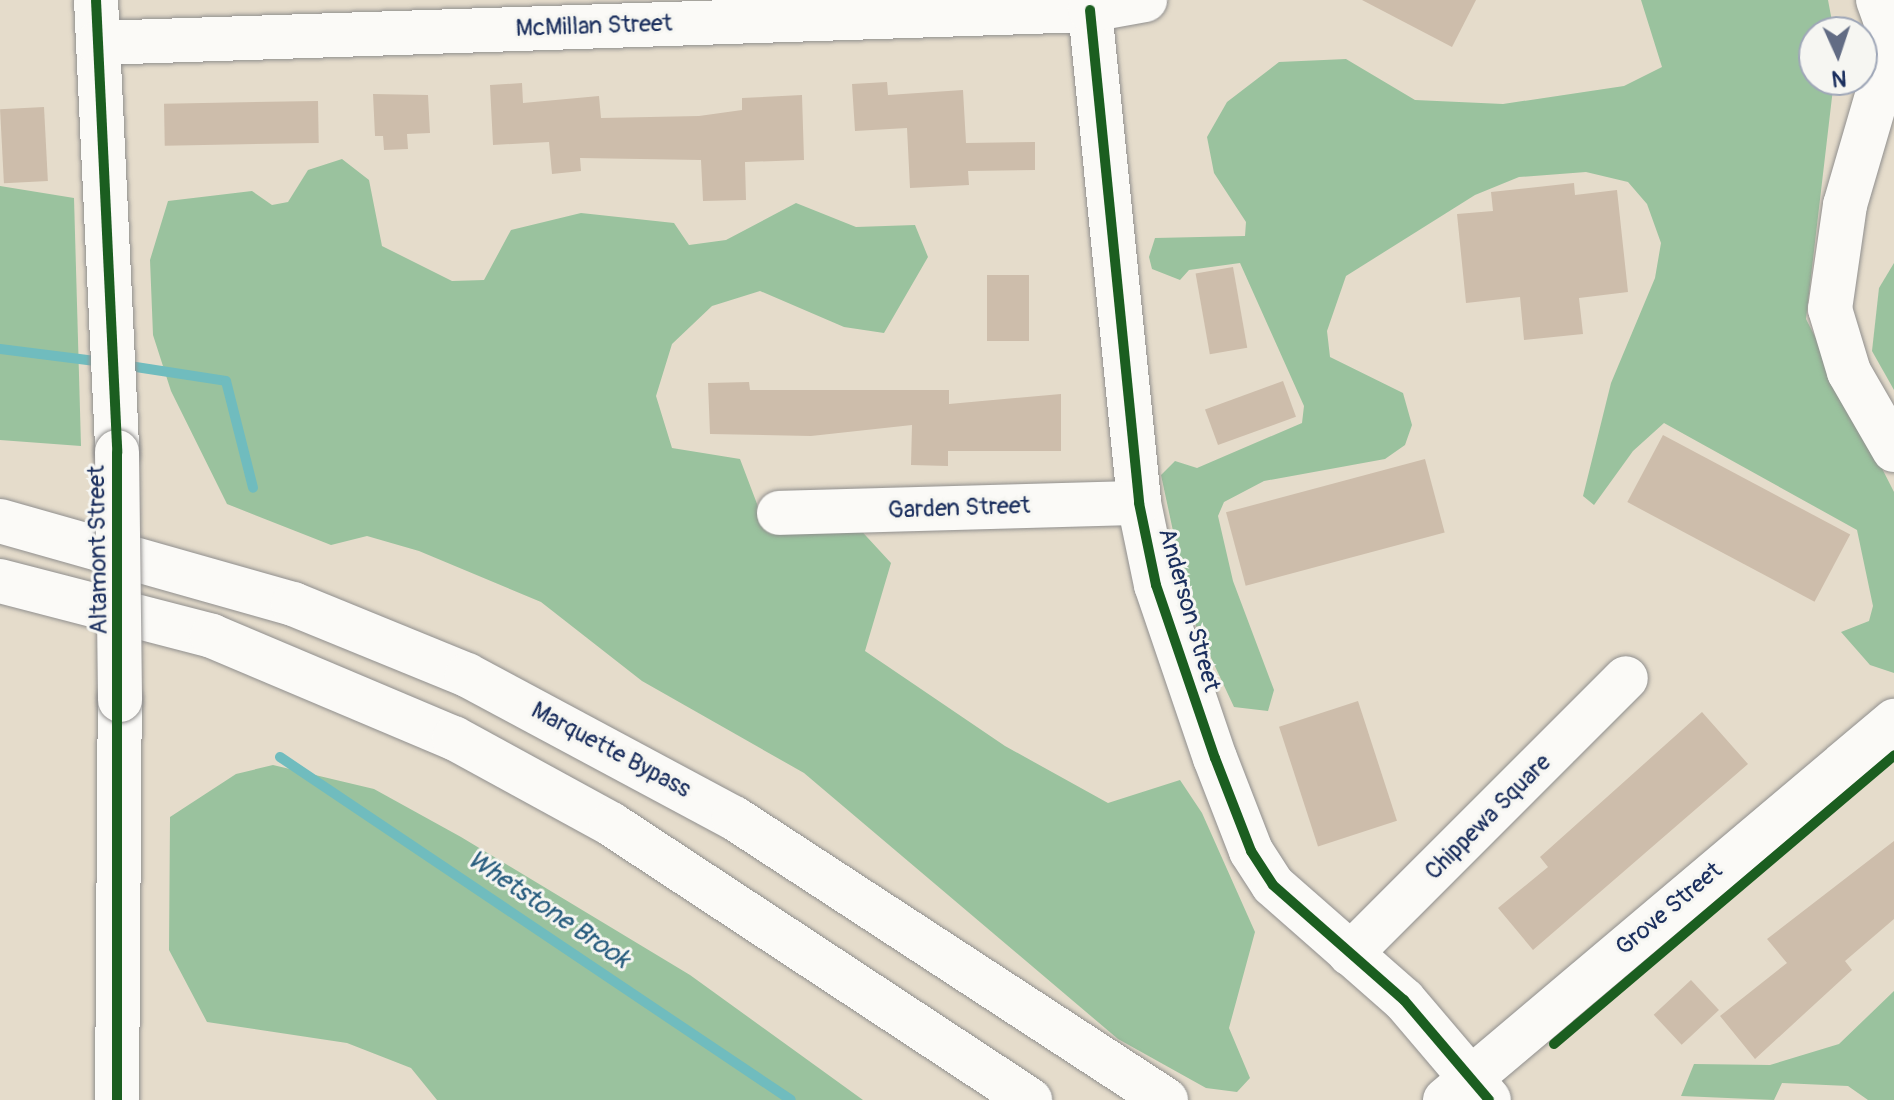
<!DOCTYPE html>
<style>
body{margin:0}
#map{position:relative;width:1894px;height:1100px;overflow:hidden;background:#e5dccb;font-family:Pangolin,sans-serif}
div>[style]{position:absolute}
.forest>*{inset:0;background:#9ac29e}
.stream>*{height:10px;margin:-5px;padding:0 5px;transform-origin:5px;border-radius:5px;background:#70bcbe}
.building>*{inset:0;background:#cdbdab;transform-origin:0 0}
.roads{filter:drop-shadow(0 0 2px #908f8e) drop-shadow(0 0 2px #908f8e)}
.minor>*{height:44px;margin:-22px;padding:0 22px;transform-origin:22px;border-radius:22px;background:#fbfaf7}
.major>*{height:44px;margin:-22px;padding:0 22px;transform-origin:22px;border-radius:22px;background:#fbfaf7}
.highway>*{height:44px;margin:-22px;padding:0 22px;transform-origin:22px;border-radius:22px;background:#fbfaf7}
.bridges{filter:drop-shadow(0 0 2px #908f8e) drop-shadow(0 0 2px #908f8e)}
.minor-bridge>*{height:44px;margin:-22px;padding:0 22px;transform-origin:22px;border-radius:22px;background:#fbfaf7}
.cycleway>*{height:10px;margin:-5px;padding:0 5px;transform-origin:5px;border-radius:5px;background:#1b5e20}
span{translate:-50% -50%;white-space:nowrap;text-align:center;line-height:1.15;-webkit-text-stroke:6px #f6f6f2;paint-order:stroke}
.street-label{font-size:24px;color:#1b2f5e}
.water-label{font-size:26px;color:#275c7e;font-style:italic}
.north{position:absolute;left:1798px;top:16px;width:80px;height:80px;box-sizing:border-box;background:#f6f6f2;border:2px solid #9ea6b7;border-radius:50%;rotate:177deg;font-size:22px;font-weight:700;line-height:32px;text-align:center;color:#1b2f5e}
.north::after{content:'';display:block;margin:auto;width:28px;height:36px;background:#626c84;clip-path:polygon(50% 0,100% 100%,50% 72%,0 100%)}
</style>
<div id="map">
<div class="forest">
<div style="clip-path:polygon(1641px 0,1828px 0,1834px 32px,1814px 32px,1814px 80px,1834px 80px,1806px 319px,1894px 492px,1894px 673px,1870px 665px,1841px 632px,1869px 621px,1873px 606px,1857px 530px,1664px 423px,1633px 451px,1594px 505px,1583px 496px,1611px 383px,1655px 278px,1661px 243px,1647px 204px,1628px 182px,1586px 172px,1519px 177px,1475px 195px,1346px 276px,1327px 331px,1330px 357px,1403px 393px,1412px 425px,1405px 445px,1385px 459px,1264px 481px,1224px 502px,1218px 516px,1233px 581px,1274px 690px,1268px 711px,1234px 707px,1191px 615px,1161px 475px,1175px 461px,1197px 468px,1302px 423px,1304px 406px,1240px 263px,1189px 270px,1180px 280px,1152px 269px,1149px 257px,1155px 238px,1245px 236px,1246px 222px,1214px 173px,1207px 137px,1227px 102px,1279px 62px,1346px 59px,1415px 100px,1503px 104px,1624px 86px,1662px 67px)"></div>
<div style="clip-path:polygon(342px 159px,369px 180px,382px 246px,452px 281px,484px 280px,511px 230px,581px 213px,674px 223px,689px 245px,726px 240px,796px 203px,856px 227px,915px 225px,928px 257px,884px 333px,844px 327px,760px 291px,712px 306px,672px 344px,656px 396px,672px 448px,740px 459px,762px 517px,855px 524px,891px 563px,865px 651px,1005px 746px,1108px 803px,1180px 780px,1202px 813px,1255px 932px,1229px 1028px,1250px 1078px,1237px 1092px,1206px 1088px,1118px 1039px,804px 773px,642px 681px,541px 602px,419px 551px,367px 536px,331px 545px,227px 504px,171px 391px,153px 335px,150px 260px,168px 201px,252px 191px,272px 205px,288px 202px,308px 170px)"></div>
<div style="clip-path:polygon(0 186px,74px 198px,81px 446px,0 440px)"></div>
<div style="clip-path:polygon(1894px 263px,1894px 390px,1872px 351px,1879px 288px)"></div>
<div style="clip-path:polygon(273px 765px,374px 789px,461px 837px,690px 975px,863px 1100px,437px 1100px,411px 1068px,347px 1043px,207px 1022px,169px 950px,170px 817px,236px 774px)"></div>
<div style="clip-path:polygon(1894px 991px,1894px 1100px,1868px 1100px,1848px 1086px,1782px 1083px,1774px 1100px,1681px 1096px,1694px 1064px,1770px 1065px,1839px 1044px)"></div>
</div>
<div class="stream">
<div style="left:0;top:349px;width:104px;rotate:7.2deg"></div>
<div style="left:123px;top:365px;width:104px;rotate:8.8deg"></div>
<div style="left:226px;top:381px;width:110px;rotate:75.8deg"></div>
<div style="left:280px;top:757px;width:615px;rotate:33.87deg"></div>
</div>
<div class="building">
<div style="clip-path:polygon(1362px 0,1476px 0,1452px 47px)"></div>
<div style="clip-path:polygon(887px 82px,888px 95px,963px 90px,966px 143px,1035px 142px,1035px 170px,968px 171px,969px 185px,910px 188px,907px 128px,855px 131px,852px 84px)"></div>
<div style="clip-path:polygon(522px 83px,523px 103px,599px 96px,601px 118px,699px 116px,742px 110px,742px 98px,802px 95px,804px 160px,745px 162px,746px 200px,703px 201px,701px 160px,580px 158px,581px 171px,552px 174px,549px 142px,493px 145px,490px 85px)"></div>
<div style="clip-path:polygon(373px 94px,428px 95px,430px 133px,407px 134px,408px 149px,384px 150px,383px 136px,375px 136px)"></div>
<div style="left:318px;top:101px;width:42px;height:154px;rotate:89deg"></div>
<div style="left:44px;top:107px;width:74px;height:44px;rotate:87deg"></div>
<div style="clip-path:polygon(1574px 183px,1575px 195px,1617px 190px,1628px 292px,1579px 298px,1583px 334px,1524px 340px,1520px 297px,1466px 303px,1457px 214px,1493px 211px,1491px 192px)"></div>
<div style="left:1233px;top:267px;width:82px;height:38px;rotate:80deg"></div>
<div style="left:987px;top:275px;width:42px;height:66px"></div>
<div style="left:1283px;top:381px;width:38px;height:83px;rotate:70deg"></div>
<div style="clip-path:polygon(749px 382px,750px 390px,949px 390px,949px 404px,1061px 394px,1061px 451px,948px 451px,948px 466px,911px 465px,912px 425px,811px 436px,710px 434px,708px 383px)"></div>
<div style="left:1663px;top:435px;width:212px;height:76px;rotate:28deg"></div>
<div style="left:1425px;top:459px;width:76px;height:206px;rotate:75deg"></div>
<div style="left:1358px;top:701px;width:126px;height:83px;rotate:72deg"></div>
<div style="clip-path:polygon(1702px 712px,1748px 764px,1533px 950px,1498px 908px,1548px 867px,1540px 857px)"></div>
<div style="clip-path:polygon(1894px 841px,1894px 919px,1845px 961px,1852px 970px,1755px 1059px,1720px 1016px,1787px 963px,1767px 939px)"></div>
<div style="left:1691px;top:980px;width:41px;height:51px;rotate:47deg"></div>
</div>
<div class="roads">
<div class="minor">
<div style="left:96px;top:0;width:452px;rotate:87.3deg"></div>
<div style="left:1878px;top:0;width:23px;rotate:70deg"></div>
<div style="left:1886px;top:22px;width:53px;rotate:93.2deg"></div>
<div style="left:1883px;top:75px;width:135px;rotate:106.3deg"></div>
<div style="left:1845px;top:205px;width:105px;rotate:98.2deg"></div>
<div style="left:1830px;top:309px;width:66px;rotate:73.2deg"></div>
<div style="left:1849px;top:372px;width:90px;rotate:60deg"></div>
<div style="left:1090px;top:10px;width:495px;rotate:84.3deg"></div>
<div style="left:1139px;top:503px;width:84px;rotate:78.3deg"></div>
<div style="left:1156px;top:585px;width:183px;rotate:71.2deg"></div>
<div style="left:1215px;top:758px;width:100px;rotate:68.8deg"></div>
<div style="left:1251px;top:851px;width:40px;rotate:57.1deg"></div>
<div style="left:1273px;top:885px;width:174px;rotate:41.3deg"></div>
<div style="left:1404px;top:1000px;width:131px;rotate:49.6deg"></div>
<div style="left:98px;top:43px;width:993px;rotate:-1.91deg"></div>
<div style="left:1090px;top:10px;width:56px;rotate:-10.3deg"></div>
<div style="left:779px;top:513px;width:360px;rotate:-1.6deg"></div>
<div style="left:1350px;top:954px;width:390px;rotate:-45deg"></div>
<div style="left:117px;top:1100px;width:400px;rotate:-89.6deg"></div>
</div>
<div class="major">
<div style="left:1445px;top:1100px;width:588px;rotate:-40.17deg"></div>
</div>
<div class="highway">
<div style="left:0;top:521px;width:305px;rotate:15.8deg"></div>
<div style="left:293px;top:604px;width:188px;rotate:22.2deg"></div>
<div style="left:467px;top:675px;width:303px;rotate:28.2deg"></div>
<div style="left:734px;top:818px;width:516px;rotate:33.14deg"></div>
<div style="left:0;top:581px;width:219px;rotate:14.5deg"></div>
<div style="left:212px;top:636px;width:263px;rotate:22.9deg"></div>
<div style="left:454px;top:738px;width:179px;rotate:28.7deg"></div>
<div style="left:611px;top:824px;width:502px;rotate:33.37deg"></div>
</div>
</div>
<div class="bridges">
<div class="minor-bridge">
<div style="left:117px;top:452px;width:248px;rotate:89.3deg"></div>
</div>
</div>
<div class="cycleway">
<div style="left:96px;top:0;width:452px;rotate:87.3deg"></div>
<div style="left:117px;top:452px;width:648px;rotate:90deg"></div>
<div style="left:1090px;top:10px;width:495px;rotate:84.3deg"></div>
<div style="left:1139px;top:503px;width:84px;rotate:78.3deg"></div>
<div style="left:1156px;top:585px;width:183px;rotate:71.2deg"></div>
<div style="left:1215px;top:758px;width:100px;rotate:68.8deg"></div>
<div style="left:1251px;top:851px;width:40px;rotate:57.1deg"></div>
<div style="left:1273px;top:885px;width:174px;rotate:41.3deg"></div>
<div style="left:1404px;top:1000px;width:131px;rotate:49.6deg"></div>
<div style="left:1554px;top:1044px;width:446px;rotate:-40.3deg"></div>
</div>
<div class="street-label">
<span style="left:594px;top:26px;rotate:-2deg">McMillan Street</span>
<span style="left:959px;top:508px;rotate:-2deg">Garden Street</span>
<span style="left:98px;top:550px;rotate:-91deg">Altamont Street</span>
<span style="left:1189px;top:610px;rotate:74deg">Anderson Street</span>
<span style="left:611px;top:750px;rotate:28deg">Marquette Bypass</span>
<span style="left:1488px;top:817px;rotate:-45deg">Chippewa Square</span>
<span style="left:1669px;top:909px;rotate:-40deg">Grove Street</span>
</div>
<div class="water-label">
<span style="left:548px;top:910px;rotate:34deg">Whetstone Brook</span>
</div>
<div class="north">N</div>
</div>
